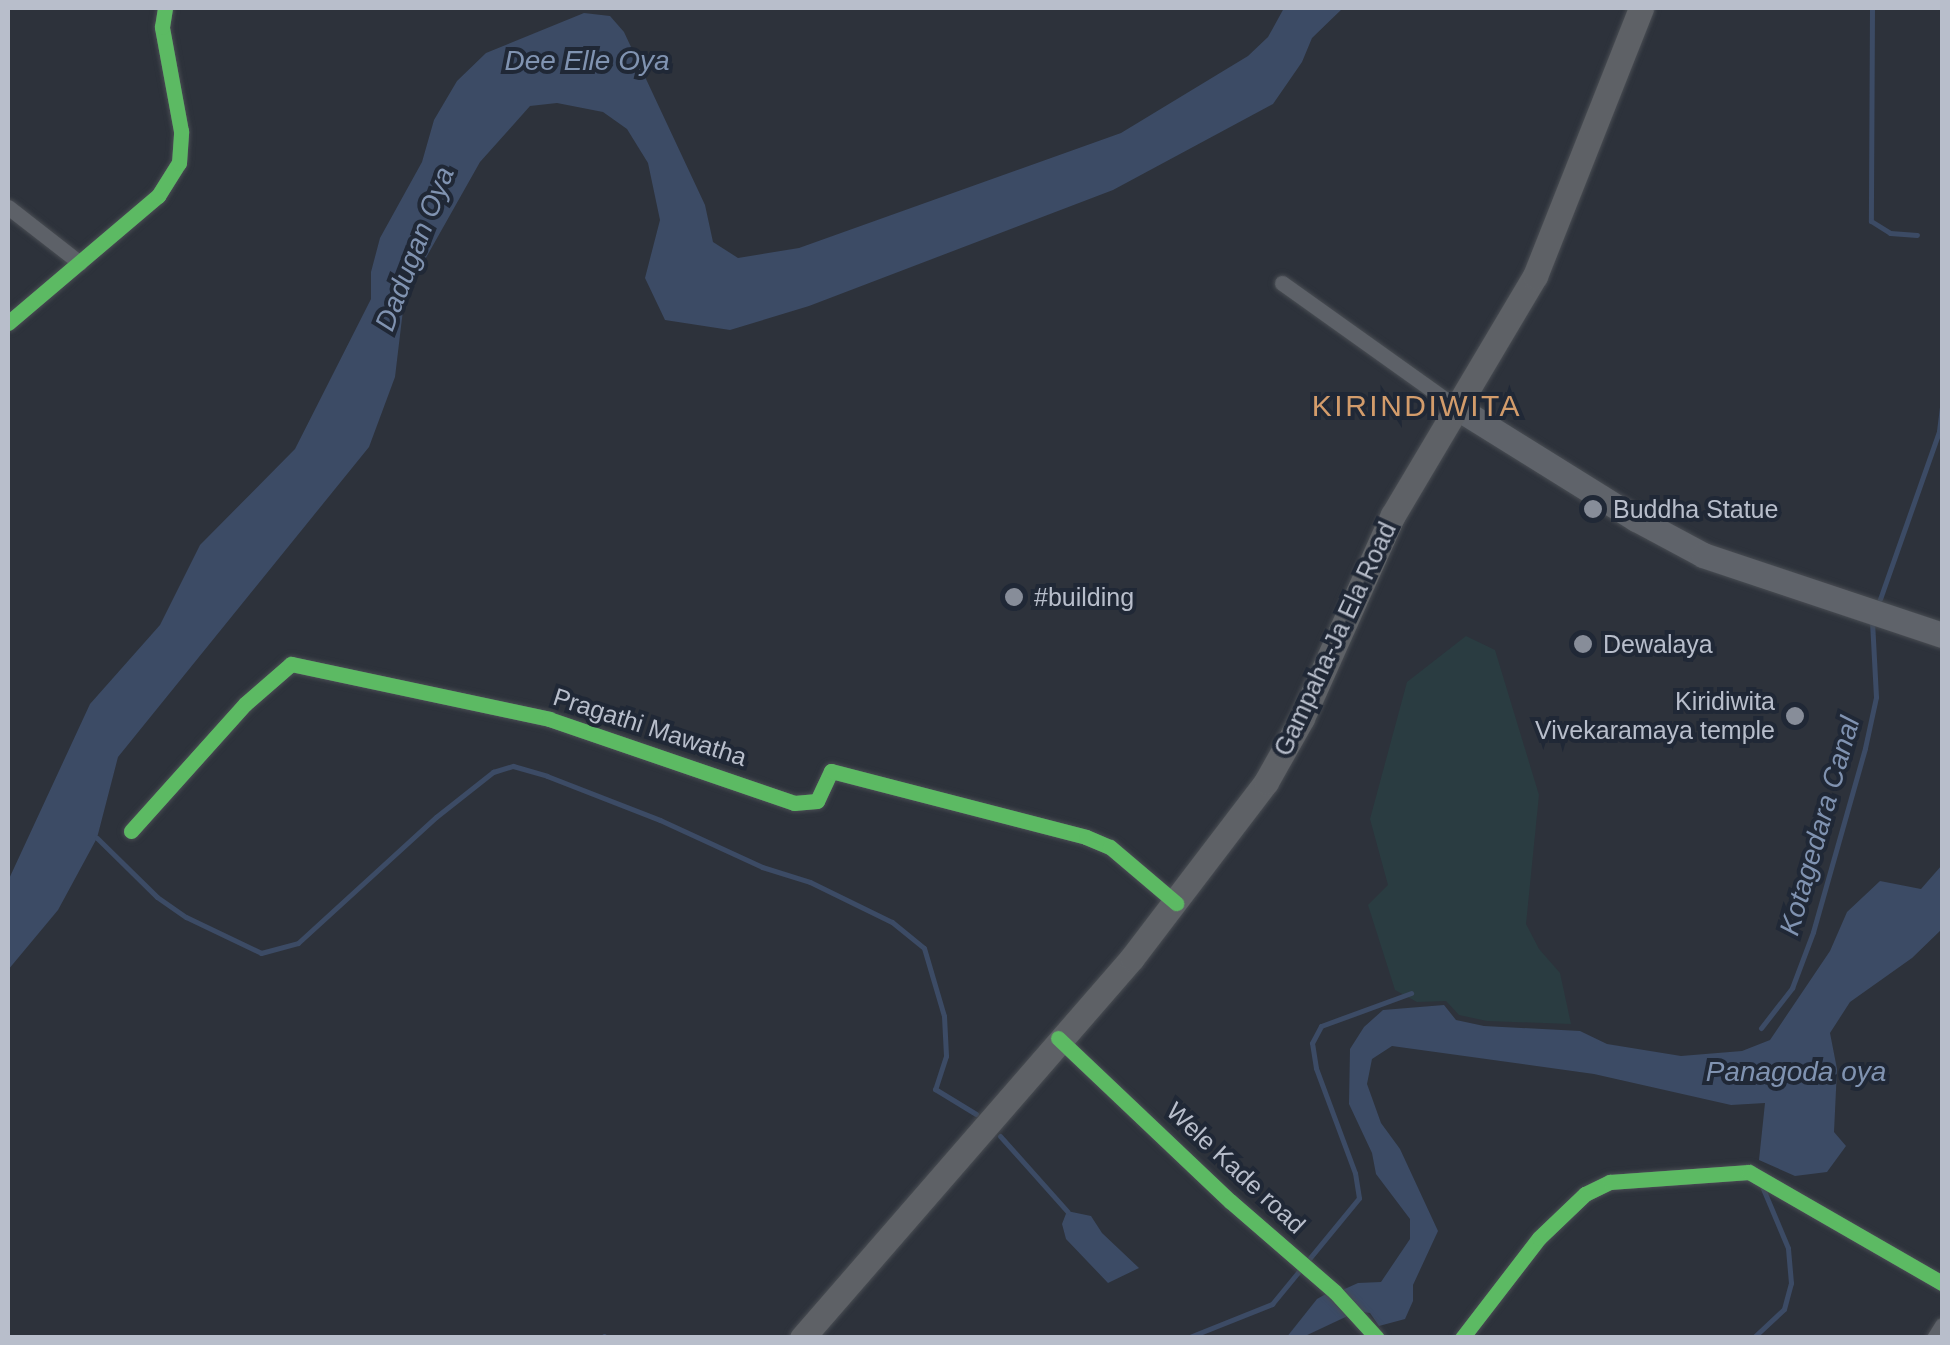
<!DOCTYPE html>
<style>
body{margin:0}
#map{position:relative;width:1950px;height:1345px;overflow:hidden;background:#2d323b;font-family:Helvetica,sans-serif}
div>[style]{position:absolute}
.green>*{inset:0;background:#2a3c41}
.water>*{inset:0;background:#3c4b65}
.stream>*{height:5px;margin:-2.5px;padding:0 2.5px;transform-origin:2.5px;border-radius:2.5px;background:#3c4b65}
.roads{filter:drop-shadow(0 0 2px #494d53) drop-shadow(0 0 2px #494d53)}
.minor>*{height:15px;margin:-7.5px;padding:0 7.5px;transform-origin:7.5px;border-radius:7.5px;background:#5d6168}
.primary>*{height:25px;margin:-12.5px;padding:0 12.5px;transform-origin:12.5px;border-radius:12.5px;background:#5f636a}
.trunk>*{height:25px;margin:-12.5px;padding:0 12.5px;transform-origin:12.5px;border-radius:12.5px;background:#5e6166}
.cycleway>*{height:15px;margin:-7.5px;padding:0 7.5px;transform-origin:7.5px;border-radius:7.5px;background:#5cba63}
.dots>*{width:28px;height:28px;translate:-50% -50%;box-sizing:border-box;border:5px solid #202836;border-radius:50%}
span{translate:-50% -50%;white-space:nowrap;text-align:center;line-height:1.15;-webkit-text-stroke:8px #202836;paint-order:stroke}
.poi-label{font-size:25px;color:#b8becb}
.left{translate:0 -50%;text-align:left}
.right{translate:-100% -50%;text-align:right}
.street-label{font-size:25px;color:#b8becb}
.water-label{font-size:28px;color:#8093b1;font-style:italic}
.quarter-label{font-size:30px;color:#d39c6b;letter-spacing:2.5px}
.frame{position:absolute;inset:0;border:10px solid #b8becb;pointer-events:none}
</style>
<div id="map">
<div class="green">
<div style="clip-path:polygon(1466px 636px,1495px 650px,1539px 795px,1526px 924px,1539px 949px,1560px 973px,1571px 1024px,1487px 1021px,1459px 1015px,1446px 1001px,1417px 1002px,1395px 990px,1368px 905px,1388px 885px,1370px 819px,1407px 682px)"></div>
</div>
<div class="water">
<div style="clip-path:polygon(1284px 8px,1343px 8px,1312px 38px,1302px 62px,1273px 104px,1113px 190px,809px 306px,730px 330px,665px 320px,645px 278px,660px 220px,648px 163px,627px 129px,603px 112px,557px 103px,530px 106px,480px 162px,423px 263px,403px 310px,395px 377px,369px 447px,118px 757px,97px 838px,58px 910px,8px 970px,8px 881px,90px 704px,160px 625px,200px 545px,295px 449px,371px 299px,371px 272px,380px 238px,422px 162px,434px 120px,457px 81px,486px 53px,584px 13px,610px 16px,624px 32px,705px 205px,713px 242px,738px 258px,799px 248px,1121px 133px,1248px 56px,1268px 37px)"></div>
<div style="clip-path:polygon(1942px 865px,1942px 929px,1912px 958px,1850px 1002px,1830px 1033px,1837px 1069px,1834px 1132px,1846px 1146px,1827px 1172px,1795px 1176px,1759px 1160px,1765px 1103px,1731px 1105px,1594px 1074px,1392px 1046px,1372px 1059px,1367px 1084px,1381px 1123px,1400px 1149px,1438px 1231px,1413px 1285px,1413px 1301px,1405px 1319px,1379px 1326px,1370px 1313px,1357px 1311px,1338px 1292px,1358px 1283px,1381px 1282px,1410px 1239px,1410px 1219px,1376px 1174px,1372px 1153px,1349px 1104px,1350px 1049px,1364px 1027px,1383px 1010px,1444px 1005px,1456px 1020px,1484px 1026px,1580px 1031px,1607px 1044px,1681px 1056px,1742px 1051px,1770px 1040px,1830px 951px,1847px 912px,1880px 881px,1921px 889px)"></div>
<div style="clip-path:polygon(1067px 1211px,1091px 1216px,1102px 1233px,1139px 1268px,1108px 1283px,1066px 1239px,1062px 1224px)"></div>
<div style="clip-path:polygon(1331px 1291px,1354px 1313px,1303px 1337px,1286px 1338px,1317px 1299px)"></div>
</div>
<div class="stream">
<div style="left:1872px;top:8px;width:213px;rotate:90.3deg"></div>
<div style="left:1871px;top:221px;width:22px;rotate:32deg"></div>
<div style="left:1890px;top:233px;width:27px;rotate:4deg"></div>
<div style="left:1880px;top:599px;width:178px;rotate:-70.6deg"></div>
<div style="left:1939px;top:431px;width:25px;rotate:-83deg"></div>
<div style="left:97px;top:838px;width:84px;rotate:44.5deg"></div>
<div style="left:157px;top:897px;width:35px;rotate:35deg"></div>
<div style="left:186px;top:917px;width:83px;rotate:25.6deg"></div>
<div style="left:261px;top:953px;width:38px;rotate:-15deg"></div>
<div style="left:298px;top:943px;width:187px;rotate:-42.4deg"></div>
<div style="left:436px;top:817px;width:73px;rotate:-38.3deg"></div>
<div style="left:493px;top:772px;width:21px;rotate:-17deg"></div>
<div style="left:513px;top:766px;width:35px;rotate:16deg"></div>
<div style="left:547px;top:776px;width:121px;rotate:21.3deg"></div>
<div style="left:660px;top:820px;width:112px;rotate:24.7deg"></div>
<div style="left:762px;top:867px;width:50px;rotate:17.4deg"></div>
<div style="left:810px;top:882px;width:91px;rotate:26deg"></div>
<div style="left:892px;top:922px;width:41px;rotate:39.1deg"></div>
<div style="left:924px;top:948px;width:71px;rotate:73.6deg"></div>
<div style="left:944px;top:1016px;width:40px;rotate:87.1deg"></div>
<div style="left:946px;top:1056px;width:35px;rotate:108deg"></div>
<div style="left:935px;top:1089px;width:48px;rotate:31.4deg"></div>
<div style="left:1761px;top:1028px;width:51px;rotate:-52.2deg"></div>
<div style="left:1792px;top:988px;width:60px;rotate:-69.4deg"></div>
<div style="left:1813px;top:932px;width:191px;rotate:-74.2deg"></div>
<div style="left:1865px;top:748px;width:52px;rotate:-77.8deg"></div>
<div style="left:1876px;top:697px;width:76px;rotate:-93deg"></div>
<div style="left:1000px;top:1136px;width:101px;rotate:48.2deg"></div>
<div style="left:604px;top:1336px;width:2px;rotate:90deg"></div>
<div style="left:1187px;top:1338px;width:92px;rotate:-21.8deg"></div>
<div style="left:1272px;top:1304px;width:137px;rotate:-50.6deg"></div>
<div style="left:1359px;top:1198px;width:25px;rotate:-99deg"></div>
<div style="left:1355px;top:1173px;width:112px;rotate:-110.4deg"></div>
<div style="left:1316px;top:1068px;width:25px;rotate:-99deg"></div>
<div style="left:1312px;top:1043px;width:19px;rotate:-62deg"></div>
<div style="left:1321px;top:1026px;width:96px;rotate:-20.1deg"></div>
<div style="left:1753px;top:1338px;width:42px;rotate:-43.1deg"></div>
<div style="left:1784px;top:1309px;width:27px;rotate:-75deg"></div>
<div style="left:1791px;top:1283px;width:35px;rotate:-95deg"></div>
<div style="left:1788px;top:1248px;width:67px;rotate:-112.8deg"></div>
</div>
<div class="roads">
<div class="minor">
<div style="left:8px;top:207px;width:91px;rotate:37.9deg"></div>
<div style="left:1282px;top:283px;width:214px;rotate:35.5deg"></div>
<div style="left:8px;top:323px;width:197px;rotate:-40.3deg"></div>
<div style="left:158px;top:196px;width:39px;rotate:-58deg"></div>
<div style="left:179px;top:163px;width:32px;rotate:-86deg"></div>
<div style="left:181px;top:131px;width:106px;rotate:-100.4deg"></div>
<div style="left:162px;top:27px;width:19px;rotate:-81deg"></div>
<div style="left:131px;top:831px;width:171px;rotate:-48.1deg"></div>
<div style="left:245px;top:704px;width:61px;rotate:-41deg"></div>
<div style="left:291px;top:664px;width:264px;rotate:12deg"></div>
<div style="left:549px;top:719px;width:259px;rotate:18.9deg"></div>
<div style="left:794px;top:803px;width:23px;rotate:-5deg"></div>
<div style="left:817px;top:801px;width:33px;rotate:-65deg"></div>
<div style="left:831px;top:771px;width:263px;rotate:14.5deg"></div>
<div style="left:1086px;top:837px;width:26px;rotate:23deg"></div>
<div style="left:1110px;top:847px;width:87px;rotate:40.3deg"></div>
<div style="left:1058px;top:1038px;width:237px;rotate:43.5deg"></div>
<div style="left:1230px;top:1201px;width:139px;rotate:40.9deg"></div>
<div style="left:1335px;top:1292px;width:62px;rotate:47.6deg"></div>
<div style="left:1462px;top:1338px;width:126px;rotate:-52.4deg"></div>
<div style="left:1539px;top:1238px;width:64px;rotate:-43.7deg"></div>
<div style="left:1585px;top:1194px;width:28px;rotate:-26deg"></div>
<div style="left:1610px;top:1182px;width:139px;rotate:-4.1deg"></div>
<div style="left:1749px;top:1172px;width:223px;rotate:29.9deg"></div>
<div style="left:1934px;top:1338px;width:15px;rotate:-58deg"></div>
</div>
<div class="primary">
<div style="left:1456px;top:407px;width:212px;rotate:31.9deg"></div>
<div style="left:1636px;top:519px;width:76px;rotate:28.2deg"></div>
<div style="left:1703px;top:555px;width:252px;rotate:18.5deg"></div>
</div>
<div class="trunk">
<div style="left:802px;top:1338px;width:503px;rotate:-49.03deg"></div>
<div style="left:1132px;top:958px;width:221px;rotate:-52.7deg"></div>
<div style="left:1266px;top:782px;width:73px;rotate:-60.6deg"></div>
<div style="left:1302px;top:718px;width:222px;rotate:-65.9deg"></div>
<div style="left:1393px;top:515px;width:278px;rotate:-59.3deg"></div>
<div style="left:1535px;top:276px;width:288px;rotate:-68.4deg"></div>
</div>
</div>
<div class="cycleway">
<div style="left:8px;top:323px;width:197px;rotate:-40.3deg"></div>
<div style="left:158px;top:196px;width:39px;rotate:-58deg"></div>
<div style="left:179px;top:163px;width:32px;rotate:-86deg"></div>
<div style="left:181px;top:131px;width:106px;rotate:-100.4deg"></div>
<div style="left:162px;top:27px;width:19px;rotate:-81deg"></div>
<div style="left:131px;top:831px;width:171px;rotate:-48.1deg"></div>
<div style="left:245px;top:704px;width:61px;rotate:-41deg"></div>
<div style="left:291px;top:664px;width:264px;rotate:12deg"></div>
<div style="left:549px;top:719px;width:259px;rotate:18.9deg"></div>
<div style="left:794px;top:803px;width:23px;rotate:-5deg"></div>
<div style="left:817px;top:801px;width:33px;rotate:-65deg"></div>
<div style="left:831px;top:771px;width:263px;rotate:14.5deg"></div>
<div style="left:1086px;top:837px;width:26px;rotate:23deg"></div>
<div style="left:1110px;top:847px;width:87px;rotate:40.3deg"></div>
<div style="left:1058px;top:1038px;width:237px;rotate:43.5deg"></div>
<div style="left:1230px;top:1201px;width:139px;rotate:40.9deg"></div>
<div style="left:1335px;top:1292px;width:62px;rotate:47.6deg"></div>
<div style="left:1462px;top:1338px;width:126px;rotate:-52.4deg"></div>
<div style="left:1539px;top:1238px;width:64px;rotate:-43.7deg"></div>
<div style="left:1585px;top:1194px;width:28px;rotate:-26deg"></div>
<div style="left:1610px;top:1182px;width:139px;rotate:-4.1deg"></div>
<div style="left:1749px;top:1172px;width:223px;rotate:29.9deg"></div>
</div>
<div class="dots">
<div style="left:1593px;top:509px;background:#878d99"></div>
<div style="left:1014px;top:597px;background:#878d99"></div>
<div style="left:1583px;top:644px;background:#878d99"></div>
<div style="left:1795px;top:716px;background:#878d99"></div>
</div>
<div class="poi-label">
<span class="left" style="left:1613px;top:509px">Buddha Statue</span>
<span class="left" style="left:1034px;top:597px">#building</span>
<span class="left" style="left:1603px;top:644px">Dewalaya</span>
<span class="right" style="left:1775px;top:716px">Kiridiwita<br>Vivekaramaya temple</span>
</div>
<div class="street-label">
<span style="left:1335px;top:639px;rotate:-65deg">Gampaha-Ja Ela Road</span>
<span style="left:650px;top:727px;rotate:18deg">Pragathi Mawatha</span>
<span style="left:1236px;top:1168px;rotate:43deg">Wele Kade road</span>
</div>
<div class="water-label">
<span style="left:587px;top:61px">Dee Elle Oya</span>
<span style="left:415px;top:249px;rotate:-69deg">Dadugan Oya</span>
<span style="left:1820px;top:826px;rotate:-74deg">Kotagedara Canal</span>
<span style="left:1796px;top:1072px">Panagoda oya</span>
</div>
<div class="quarter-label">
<span style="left:1417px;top:406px">KIRINDIWITA</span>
</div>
<div class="frame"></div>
</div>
